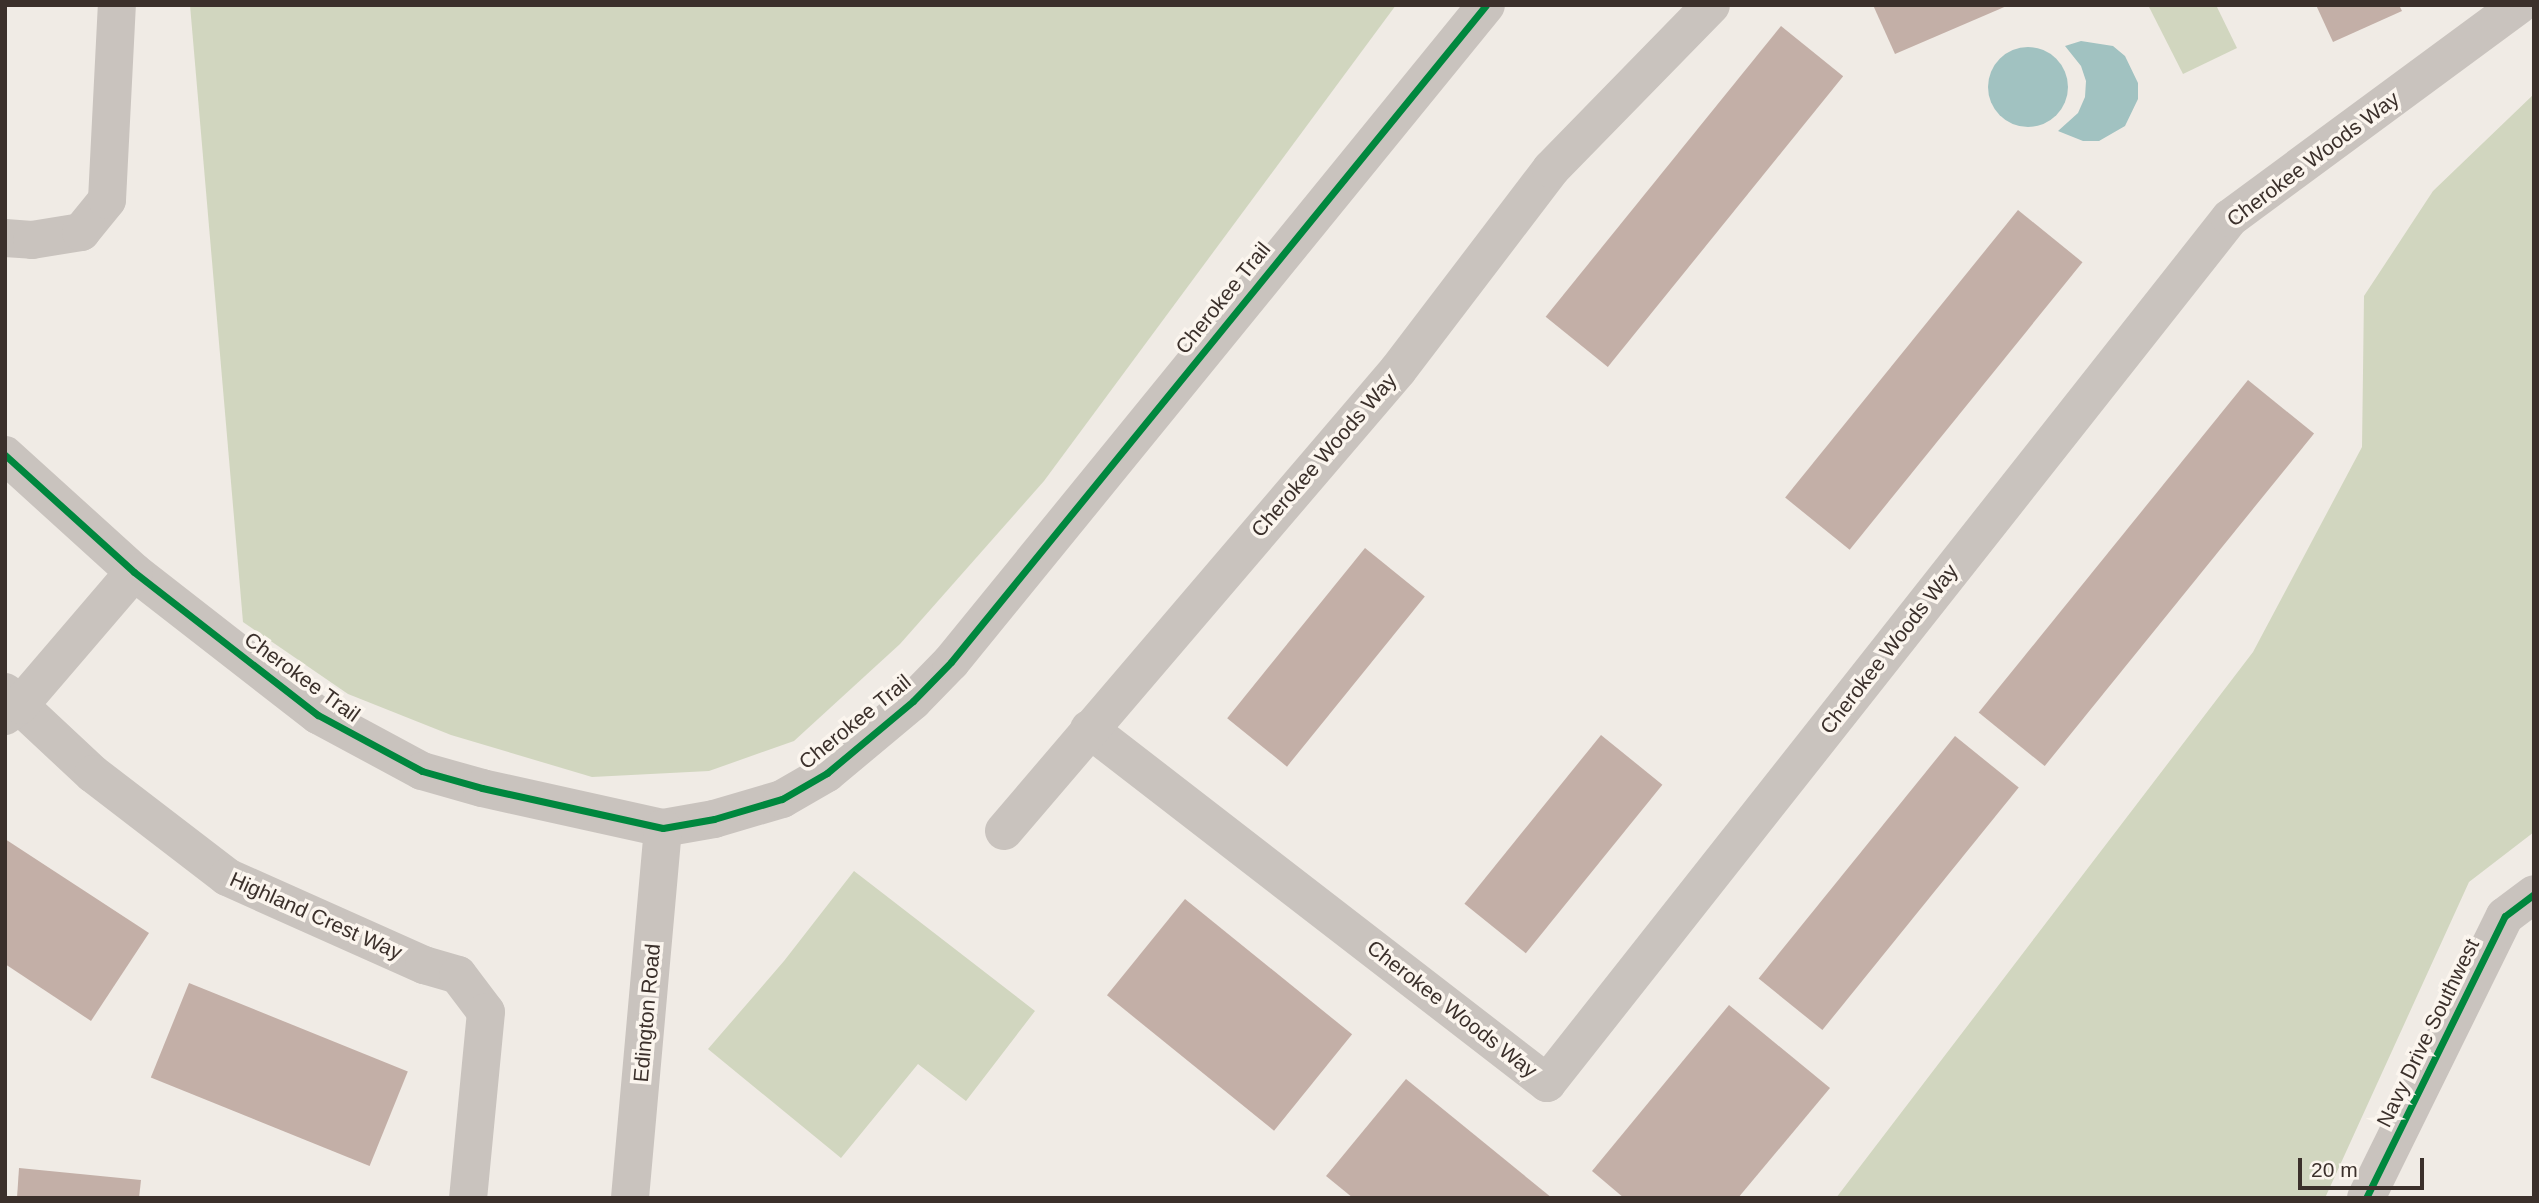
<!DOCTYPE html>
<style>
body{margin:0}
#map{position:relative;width:2539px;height:1203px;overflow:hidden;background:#f0ebe5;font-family:Arial,sans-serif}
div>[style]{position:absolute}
.green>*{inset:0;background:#d1d6bf}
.water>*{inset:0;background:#a1c2c1}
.round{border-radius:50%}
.building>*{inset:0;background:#c3afa7;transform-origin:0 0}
.minor>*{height:38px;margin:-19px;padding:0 19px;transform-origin:19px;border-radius:19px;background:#c9c3be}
.cycleway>*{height:7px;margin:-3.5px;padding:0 3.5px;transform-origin:3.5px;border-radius:3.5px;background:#00873e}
span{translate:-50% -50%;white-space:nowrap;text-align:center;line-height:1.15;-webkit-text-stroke:7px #fbf5ee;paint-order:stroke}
.street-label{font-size:21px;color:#3b302b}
.frame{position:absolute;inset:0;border:7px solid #3b302b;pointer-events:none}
.scale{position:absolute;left:2298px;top:1158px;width:126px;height:32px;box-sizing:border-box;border:4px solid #3b302b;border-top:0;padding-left:9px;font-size:21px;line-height:24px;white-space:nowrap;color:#3b302b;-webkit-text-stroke:5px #fbf5ee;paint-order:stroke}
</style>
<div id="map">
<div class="green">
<div style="clip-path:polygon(190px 5px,1396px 5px,1044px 481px,900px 644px,794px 741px,709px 771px,592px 777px,451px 735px,348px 694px,243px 622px)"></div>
<div style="clip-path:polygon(2148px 5px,2216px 5px,2237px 48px,2183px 74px)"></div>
<div style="clip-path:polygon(2534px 94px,2534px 832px,2469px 882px,2325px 1198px,1836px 1198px,2253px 652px,2362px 447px,2364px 296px,2433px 191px)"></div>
<div style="clip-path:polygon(854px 871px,1035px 1011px,966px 1101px,918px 1064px,841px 1158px,708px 1049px,784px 961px)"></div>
</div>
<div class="water">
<div style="clip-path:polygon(2081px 41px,2113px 46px,2125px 56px,2138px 83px,2138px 99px,2125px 126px,2099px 141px,2083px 141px,2058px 131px,2078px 113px,2085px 97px,2086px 81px,2081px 66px,2065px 46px)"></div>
<div class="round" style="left:1988px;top:47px;width:80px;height:80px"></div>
</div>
<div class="building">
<div style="clip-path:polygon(1873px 5px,2009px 5px,1895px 54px)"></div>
<div style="clip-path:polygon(2316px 5px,2399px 5px,2402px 11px,2333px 42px)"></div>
<div style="left:1781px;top:26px;width:80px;height:374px;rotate:39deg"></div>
<div style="left:2018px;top:210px;width:83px;height:370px;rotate:39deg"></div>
<div style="left:2248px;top:380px;width:85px;height:428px;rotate:39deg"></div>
<div style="left:1365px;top:548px;width:77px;height:219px;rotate:39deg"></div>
<div style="left:1601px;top:735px;width:79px;height:217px;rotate:39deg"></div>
<div style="left:1955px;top:736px;width:82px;height:312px;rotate:39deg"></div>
<div style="clip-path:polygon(5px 839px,149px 933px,91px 1021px,5px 964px)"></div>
<div style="left:1185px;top:899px;width:215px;height:124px;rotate:39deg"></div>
<div style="left:189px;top:983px;width:236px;height:102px;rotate:22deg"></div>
<div style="clip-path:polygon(1729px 1005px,1830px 1088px,1738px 1198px,1624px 1198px,1592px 1171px)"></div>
<div style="clip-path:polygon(1406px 1079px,1552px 1198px,1353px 1198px,1326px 1176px)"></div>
<div style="clip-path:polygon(19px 1168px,141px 1180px,139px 1198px,17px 1198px)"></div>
</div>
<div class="minor">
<div style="left:5px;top:238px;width:27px;rotate:4deg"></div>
<div style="left:32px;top:240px;width:50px;rotate:-9.3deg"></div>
<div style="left:81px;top:232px;width:41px;rotate:-50.9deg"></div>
<div style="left:107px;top:200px;width:195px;rotate:-87.1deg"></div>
<div style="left:5px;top:455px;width:174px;rotate:42.2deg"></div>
<div style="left:134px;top:572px;width:233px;rotate:37.9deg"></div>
<div style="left:318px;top:715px;width:118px;rotate:28.3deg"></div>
<div style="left:422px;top:771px;width:62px;rotate:15.8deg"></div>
<div style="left:482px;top:788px;width:185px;rotate:12.5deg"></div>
<div style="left:663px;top:828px;width:52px;rotate:-10deg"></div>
<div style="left:714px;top:819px;width:71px;rotate:-16.4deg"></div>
<div style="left:782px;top:799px;width:52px;rotate:-30deg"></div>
<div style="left:827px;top:773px;width:112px;rotate:-39.9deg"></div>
<div style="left:913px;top:701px;width:54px;rotate:-45.7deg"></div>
<div style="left:951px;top:662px;width:847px;rotate:-50.84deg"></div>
<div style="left:5px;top:692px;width:120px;rotate:43deg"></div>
<div style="left:93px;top:774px;width:169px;rotate:37.5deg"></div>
<div style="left:227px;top:877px;width:216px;rotate:24.1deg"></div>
<div style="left:424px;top:965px;width:35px;rotate:16deg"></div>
<div style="left:458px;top:975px;width:46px;rotate:52.9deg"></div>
<div style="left:486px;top:1012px;width:187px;rotate:95.5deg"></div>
<div style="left:5px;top:716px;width:19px;rotate:-36deg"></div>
<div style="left:20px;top:705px;width:175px;rotate:-49.4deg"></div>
<div style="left:1089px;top:729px;width:579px;rotate:37.7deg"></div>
<div style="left:1547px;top:1083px;width:1102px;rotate:-51.71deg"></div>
<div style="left:2230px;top:218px;width:359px;rotate:-36.4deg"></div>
<div style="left:1004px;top:831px;width:606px;rotate:-49.48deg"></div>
<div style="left:1398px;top:370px;width:253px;rotate:-52.7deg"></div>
<div style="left:1551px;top:169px;width:229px;rotate:-45.7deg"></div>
<div style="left:630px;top:1198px;width:371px;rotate:-84.9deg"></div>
<div style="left:2366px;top:1198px;width:314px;rotate:-63.8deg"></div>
<div style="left:2505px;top:916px;width:36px;rotate:-37deg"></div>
</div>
<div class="cycleway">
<div style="left:5px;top:455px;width:174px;rotate:42.2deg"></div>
<div style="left:134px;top:572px;width:233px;rotate:37.9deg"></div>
<div style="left:318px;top:715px;width:118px;rotate:28.3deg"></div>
<div style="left:422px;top:771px;width:62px;rotate:15.8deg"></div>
<div style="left:482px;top:788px;width:185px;rotate:12.5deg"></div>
<div style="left:663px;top:828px;width:52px;rotate:-10deg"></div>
<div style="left:714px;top:819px;width:71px;rotate:-16.4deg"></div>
<div style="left:782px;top:799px;width:52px;rotate:-30deg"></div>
<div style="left:827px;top:773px;width:112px;rotate:-39.9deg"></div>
<div style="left:913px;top:701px;width:54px;rotate:-45.7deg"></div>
<div style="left:951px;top:662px;width:847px;rotate:-50.84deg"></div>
<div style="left:2366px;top:1198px;width:314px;rotate:-63.8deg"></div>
<div style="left:2505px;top:916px;width:36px;rotate:-37deg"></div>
</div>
<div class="street-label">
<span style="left:2313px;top:159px;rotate:-37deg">Cherokee Woods Way</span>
<span style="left:1223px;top:298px;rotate:-51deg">Cherokee Trail</span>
<span style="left:1324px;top:455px;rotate:-49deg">Cherokee Woods Way</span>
<span style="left:1889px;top:649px;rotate:-52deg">Cherokee Woods Way</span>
<span style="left:302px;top:677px;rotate:36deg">Cherokee Trail</span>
<span style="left:855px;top:722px;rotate:-39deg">Cherokee Trail</span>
<span style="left:316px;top:916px;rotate:24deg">Highland Crest Way</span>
<span style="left:1452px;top:1009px;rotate:38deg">Cherokee Woods Way</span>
<span style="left:647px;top:1013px;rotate:-85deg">Edington Road</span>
<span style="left:2428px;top:1033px;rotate:-64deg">Navy Drive Southwest</span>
</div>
<div class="frame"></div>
<div class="scale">20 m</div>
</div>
